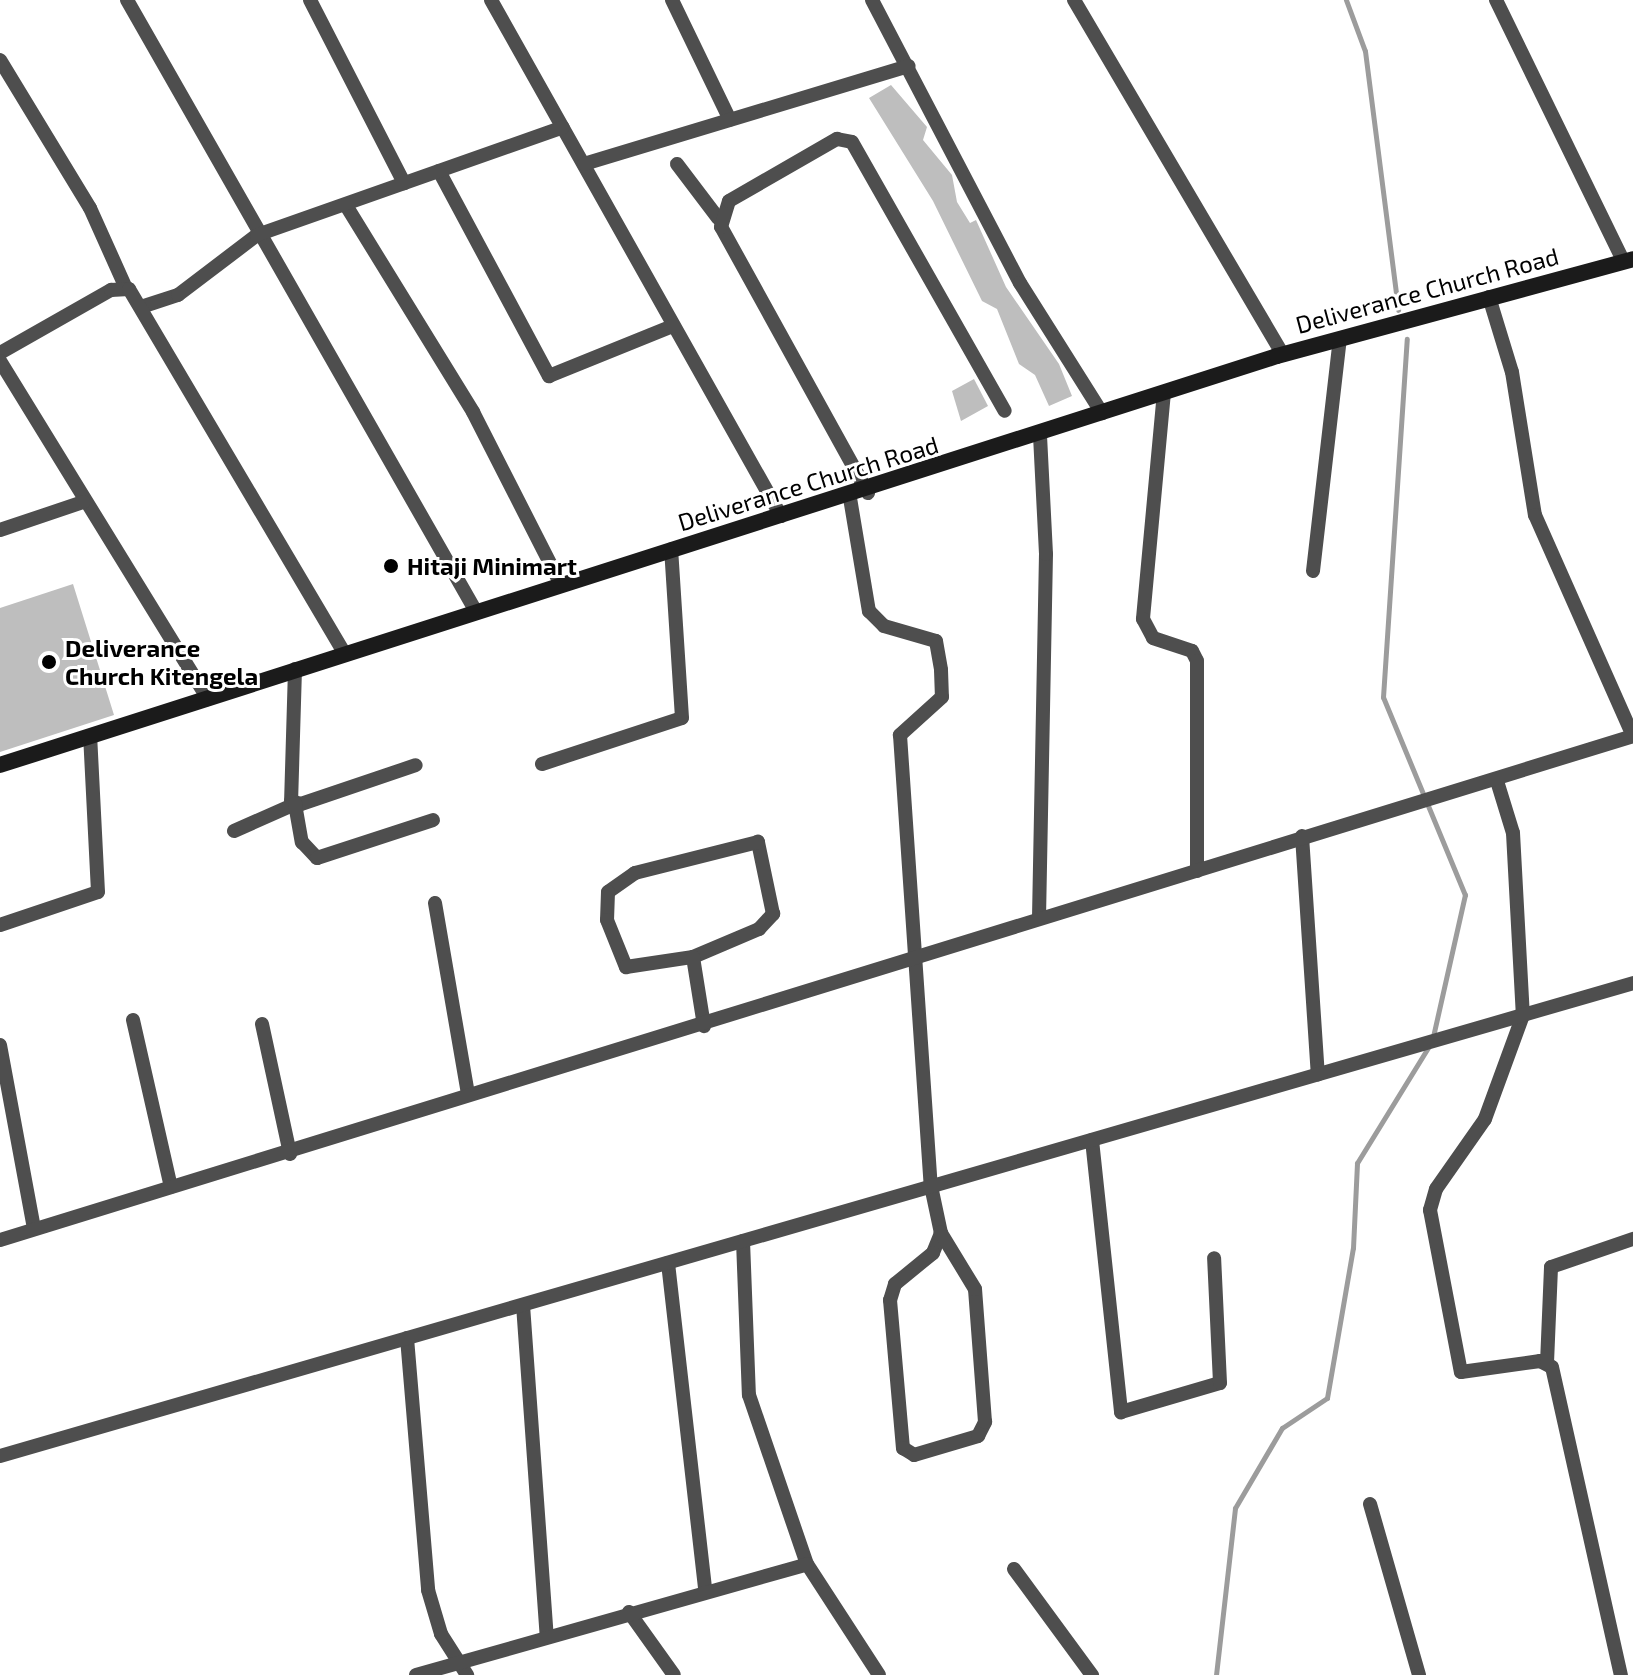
<!DOCTYPE html>
<style>
body{margin:0}
#map{position:relative;width:1633px;height:1675px;overflow:hidden;background:#fff;font-family:"Exo 2",sans-serif}
div>[style]{position:absolute}
.stream>*{height:5px;margin:-2.5px;padding:0 2.5px;transform-origin:2.5px;border-radius:2.5px;background:#9c9c9c}
.building>*{inset:0;background:#bebebe}
.street>*{height:14px;margin:-7px;padding:0 7px;transform-origin:7px;border-radius:7px;background:#4e4e4e}
.secondary>*{height:16px;margin:-8px;padding:0 8px;transform-origin:8px;border-radius:8px;background:#1b1b1b}
.dots>*{width:22px;height:22px;translate:-50% -50%;box-sizing:border-box;border:4px solid #fff;border-radius:50%}
span{translate:-50% -50%;white-space:nowrap;text-align:center;line-height:1.15;-webkit-text-stroke:6px #fff;paint-order:stroke}
.street-label{font-size:24px;color:#000}
.poi-label{font-size:24px;color:#000;font-weight:700}
.left{translate:0 -50%;text-align:left}
</style>
<div id="map">
<div class="stream">
<div style="left:1346px;top:0;width:54px;rotate:69.6deg"></div>
<div style="left:1365px;top:51px;width:261px;rotate:82.7deg"></div>
<div style="left:1216px;top:1675px;width:168px;rotate:-83.5deg"></div>
<div style="left:1235px;top:1508px;width:93px;rotate:-59.6deg"></div>
<div style="left:1282px;top:1428px;width:54px;rotate:-33.7deg"></div>
<div style="left:1327px;top:1398px;width:152px;rotate:-80.2deg"></div>
<div style="left:1353px;top:1248px;width:85px;rotate:-87.3deg"></div>
<div style="left:1357px;top:1163px;width:143px;rotate:-58.4deg"></div>
<div style="left:1432px;top:1041px;width:150px;rotate:-77.3deg"></div>
<div style="left:1465px;top:895px;width:214px;rotate:-112.5deg"></div>
<div style="left:1383px;top:697px;width:359px;rotate:-86.2deg"></div>
</div>
<div class="building">
<div style="clip-path:polygon(891px 85px,927px 127px,923px 140px,952px 175px,957px 202px,970px 223px,976px 220px,1006px 287px,1059px 364px,1072px 396px,1049px 406px,1035px 375px,1019px 364px,997px 309px,982px 301px,933px 201px,869px 98px)"></div>
<div style="clip-path:polygon(974px 379px,988px 406px,961px 421px,952px 391px)"></div>
<div style="clip-path:polygon(73px 584px,114px 715px,0 752px,0 608px)"></div>
</div>
<div class="street">
<div style="left:127px;top:0;width:700px;rotate:60.29deg"></div>
<div style="left:310px;top:0;width:206px;rotate:62.8deg"></div>
<div style="left:491px;top:0;width:592px;rotate:60.66deg"></div>
<div style="left:672px;top:0;width:133px;rotate:64.2deg"></div>
<div style="left:872px;top:0;width:319px;rotate:62.4deg"></div>
<div style="left:1020px;top:283px;width:154px;rotate:57.8deg"></div>
<div style="left:1074px;top:0;width:412px;rotate:59.5deg"></div>
<div style="left:1496px;top:0;width:289px;rotate:64deg"></div>
<div style="left:0;top:60px;width:173px;rotate:58.7deg"></div>
<div style="left:90px;top:208px;width:85px;rotate:65.8deg"></div>
<div style="left:584px;top:164px;width:339px;rotate:-16.8deg"></div>
<div style="left:677px;top:164px;width:68px;rotate:52.8deg"></div>
<div style="left:439px;top:171px;width:233px;rotate:61.8deg"></div>
<div style="left:549px;top:376px;width:134px;rotate:-22deg"></div>
<div style="left:347px;top:207px;width:241px;rotate:58.4deg"></div>
<div style="left:473px;top:412px;width:192px;rotate:63deg"></div>
<div style="left:1489px;top:297px;width:78px;rotate:73deg"></div>
<div style="left:1512px;top:372px;width:145px;rotate:80.9deg"></div>
<div style="left:1535px;top:515px;width:242px;rotate:66.1deg"></div>
<div style="left:141px;top:307px;width:39px;rotate:-18deg"></div>
<div style="left:178px;top:295px;width:99px;rotate:-37.2deg"></div>
<div style="left:257px;top:235px;width:324px;rotate:-19.4deg"></div>
<div style="left:0;top:353px;width:128px;rotate:-29.6deg"></div>
<div style="left:111px;top:290px;width:18px;rotate:-3deg"></div>
<div style="left:129px;top:289px;width:423px;rotate:59.4deg"></div>
<div style="left:0;top:361px;width:397px;rotate:58.4deg"></div>
<div style="left:1164px;top:392px;width:228px;rotate:95.3deg"></div>
<div style="left:1143px;top:619px;width:21px;rotate:62deg"></div>
<div style="left:1153px;top:638px;width:41px;rotate:18.4deg"></div>
<div style="left:1192px;top:651px;width:11px;rotate:63deg"></div>
<div style="left:1197px;top:661px;width:210px;rotate:90deg"></div>
<div style="left:868px;top:493px;width:304px;rotate:-118.9deg"></div>
<div style="left:721px;top:227px;width:27px;rotate:-73deg"></div>
<div style="left:729px;top:201px;width:125px;rotate:-29.9deg"></div>
<div style="left:837px;top:139px;width:15px;rotate:11deg"></div>
<div style="left:852px;top:142px;width:309px;rotate:60.4deg"></div>
<div style="left:850px;top:498px;width:115px;rotate:80.5deg"></div>
<div style="left:869px;top:611px;width:21px;rotate:45deg"></div>
<div style="left:884px;top:626px;width:54px;rotate:16.1deg"></div>
<div style="left:936px;top:641px;width:29px;rotate:80deg"></div>
<div style="left:941px;top:670px;width:27px;rotate:88deg"></div>
<div style="left:942px;top:697px;width:57px;rotate:137.9deg"></div>
<div style="left:900px;top:735px;width:452px;rotate:86.1deg"></div>
<div style="left:931px;top:1186px;width:48px;rotate:78deg"></div>
<div style="left:941px;top:1233px;width:22px;rotate:112deg"></div>
<div style="left:933px;top:1253px;width:49px;rotate:140.8deg"></div>
<div style="left:895px;top:1284px;width:17px;rotate:107deg"></div>
<div style="left:890px;top:1300px;width:149px;rotate:85deg"></div>
<div style="left:903px;top:1448px;width:13px;rotate:32deg"></div>
<div style="left:914px;top:1455px;width:67px;rotate:-16.5deg"></div>
<div style="left:978px;top:1436px;width:16px;rotate:-63deg"></div>
<div style="left:985px;top:1422px;width:133px;rotate:-94.3deg"></div>
<div style="left:975px;top:1289px;width:66px;rotate:-121.3deg"></div>
<div style="left:0;top:530px;width:88px;rotate:-18.6deg"></div>
<div style="left:1313px;top:571px;width:234px;rotate:-83.4deg"></div>
<div style="left:295px;top:669px;width:132px;rotate:91.7deg"></div>
<div style="left:291px;top:801px;width:10px;rotate:17deg"></div>
<div style="left:301px;top:804px;width:121px;rotate:-18.7deg"></div>
<div style="left:542px;top:764px;width:147px;rotate:-18.2deg"></div>
<div style="left:682px;top:718px;width:169px;rotate:-93.7deg"></div>
<div style="left:1497px;top:781px;width:54px;rotate:72.9deg"></div>
<div style="left:1513px;top:833px;width:182px;rotate:86.9deg"></div>
<div style="left:1523px;top:1015px;width:111px;rotate:110.1deg"></div>
<div style="left:1485px;top:1119px;width:85px;rotate:125deg"></div>
<div style="left:1436px;top:1189px;width:22px;rotate:106deg"></div>
<div style="left:1430px;top:1210px;width:165px;rotate:79.2deg"></div>
<div style="left:1461px;top:1372px;width:80px;rotate:-7.9deg"></div>
<div style="left:1540px;top:1361px;width:13px;rotate:27deg"></div>
<div style="left:1552px;top:1367px;width:316px;rotate:77.4deg"></div>
<div style="left:234px;top:831px;width:67px;rotate:-23.9deg"></div>
<div style="left:295px;top:804px;width:39px;rotate:80deg"></div>
<div style="left:302px;top:842px;width:22px;rotate:47deg"></div>
<div style="left:317px;top:858px;width:122px;rotate:-18.1deg"></div>
<div style="left:1302px;top:836px;width:239px;rotate:86.2deg"></div>
<div style="left:435px;top:903px;width:194px;rotate:80.2deg"></div>
<div style="left:1039px;top:918px;width:364px;rotate:-88.9deg"></div>
<div style="left:1046px;top:554px;width:120px;rotate:-92.9deg"></div>
<div style="left:0;top:925px;width:103px;rotate:-18.6deg"></div>
<div style="left:98px;top:892px;width:156px;rotate:-92.9deg"></div>
<div style="left:693px;top:957px;width:72px;rotate:-23deg"></div>
<div style="left:759px;top:929px;width:21px;rotate:-47deg"></div>
<div style="left:773px;top:914px;width:74px;rotate:-101.8deg"></div>
<div style="left:758px;top:842px;width:127px;rotate:165.9deg"></div>
<div style="left:635px;top:873px;width:33px;rotate:145deg"></div>
<div style="left:608px;top:892px;width:28px;rotate:92deg"></div>
<div style="left:607px;top:920px;width:51px;rotate:68deg"></div>
<div style="left:626px;top:967px;width:68px;rotate:-8.5deg"></div>
<div style="left:693px;top:957px;width:70px;rotate:80.9deg"></div>
<div style="left:133px;top:1020px;width:171px;rotate:77.2deg"></div>
<div style="left:262px;top:1024px;width:133px;rotate:77.8deg"></div>
<div style="left:0;top:1045px;width:187px;rotate:79.5deg"></div>
<div style="left:1092px;top:1140px;width:274px;rotate:83.9deg"></div>
<div style="left:1121px;top:1412px;width:103px;rotate:-16.3deg"></div>
<div style="left:1220px;top:1383px;width:125px;rotate:-92.7deg"></div>
<div style="left:0;top:1240px;width:1709px;rotate:-17.15deg"></div>
<div style="left:743px;top:1241px;width:154px;rotate:87.8deg"></div>
<div style="left:749px;top:1395px;width:179px;rotate:71.1deg"></div>
<div style="left:807px;top:1564px;width:132px;rotate:57deg"></div>
<div style="left:668px;top:1263px;width:329px;rotate:83.5deg"></div>
<div style="left:523px;top:1305px;width:332px;rotate:85.9deg"></div>
<div style="left:407px;top:1338px;width:253px;rotate:85.2deg"></div>
<div style="left:428px;top:1590px;width:46px;rotate:73.5deg"></div>
<div style="left:441px;top:1634px;width:49px;rotate:57.6deg"></div>
<div style="left:1547px;top:1363px;width:96px;rotate:-87.6deg"></div>
<div style="left:1551px;top:1267px;width:87px;rotate:-18.9deg"></div>
<div style="left:0;top:1456px;width:1700px;rotate:-16.15deg"></div>
<div style="left:1370px;top:1504px;width:178px;rotate:74deg"></div>
<div style="left:1014px;top:1569px;width:132px;rotate:53.7deg"></div>
<div style="left:629px;top:1612px;width:77px;rotate:54.5deg"></div>
<div style="left:416px;top:1675px;width:406px;rotate:-15.8deg"></div>
</div>
<div class="secondary">
<div style="left:0;top:765px;width:1341px;rotate:-17.76deg"></div>
<div style="left:1277px;top:356px;width:369px;rotate:-15.2deg"></div>
</div>
<div class="dots">
<div style="left:391px;top:566px;background:#000"></div>
<div style="left:49px;top:662px;background:#000"></div>
</div>
<div class="street-label">
<span style="left:1427px;top:290px;rotate:-15deg">Deliverance Church Road</span>
<span style="left:808px;top:483px;rotate:-17deg">Deliverance Church Road</span>
</div>
<div class="poi-label">
<span class="left" style="left:407px;top:566px">Hitaji Minimart</span>
<span class="left" style="left:65px;top:662px">Deliverance<br>Church Kitengela</span>
</div>
</div>
